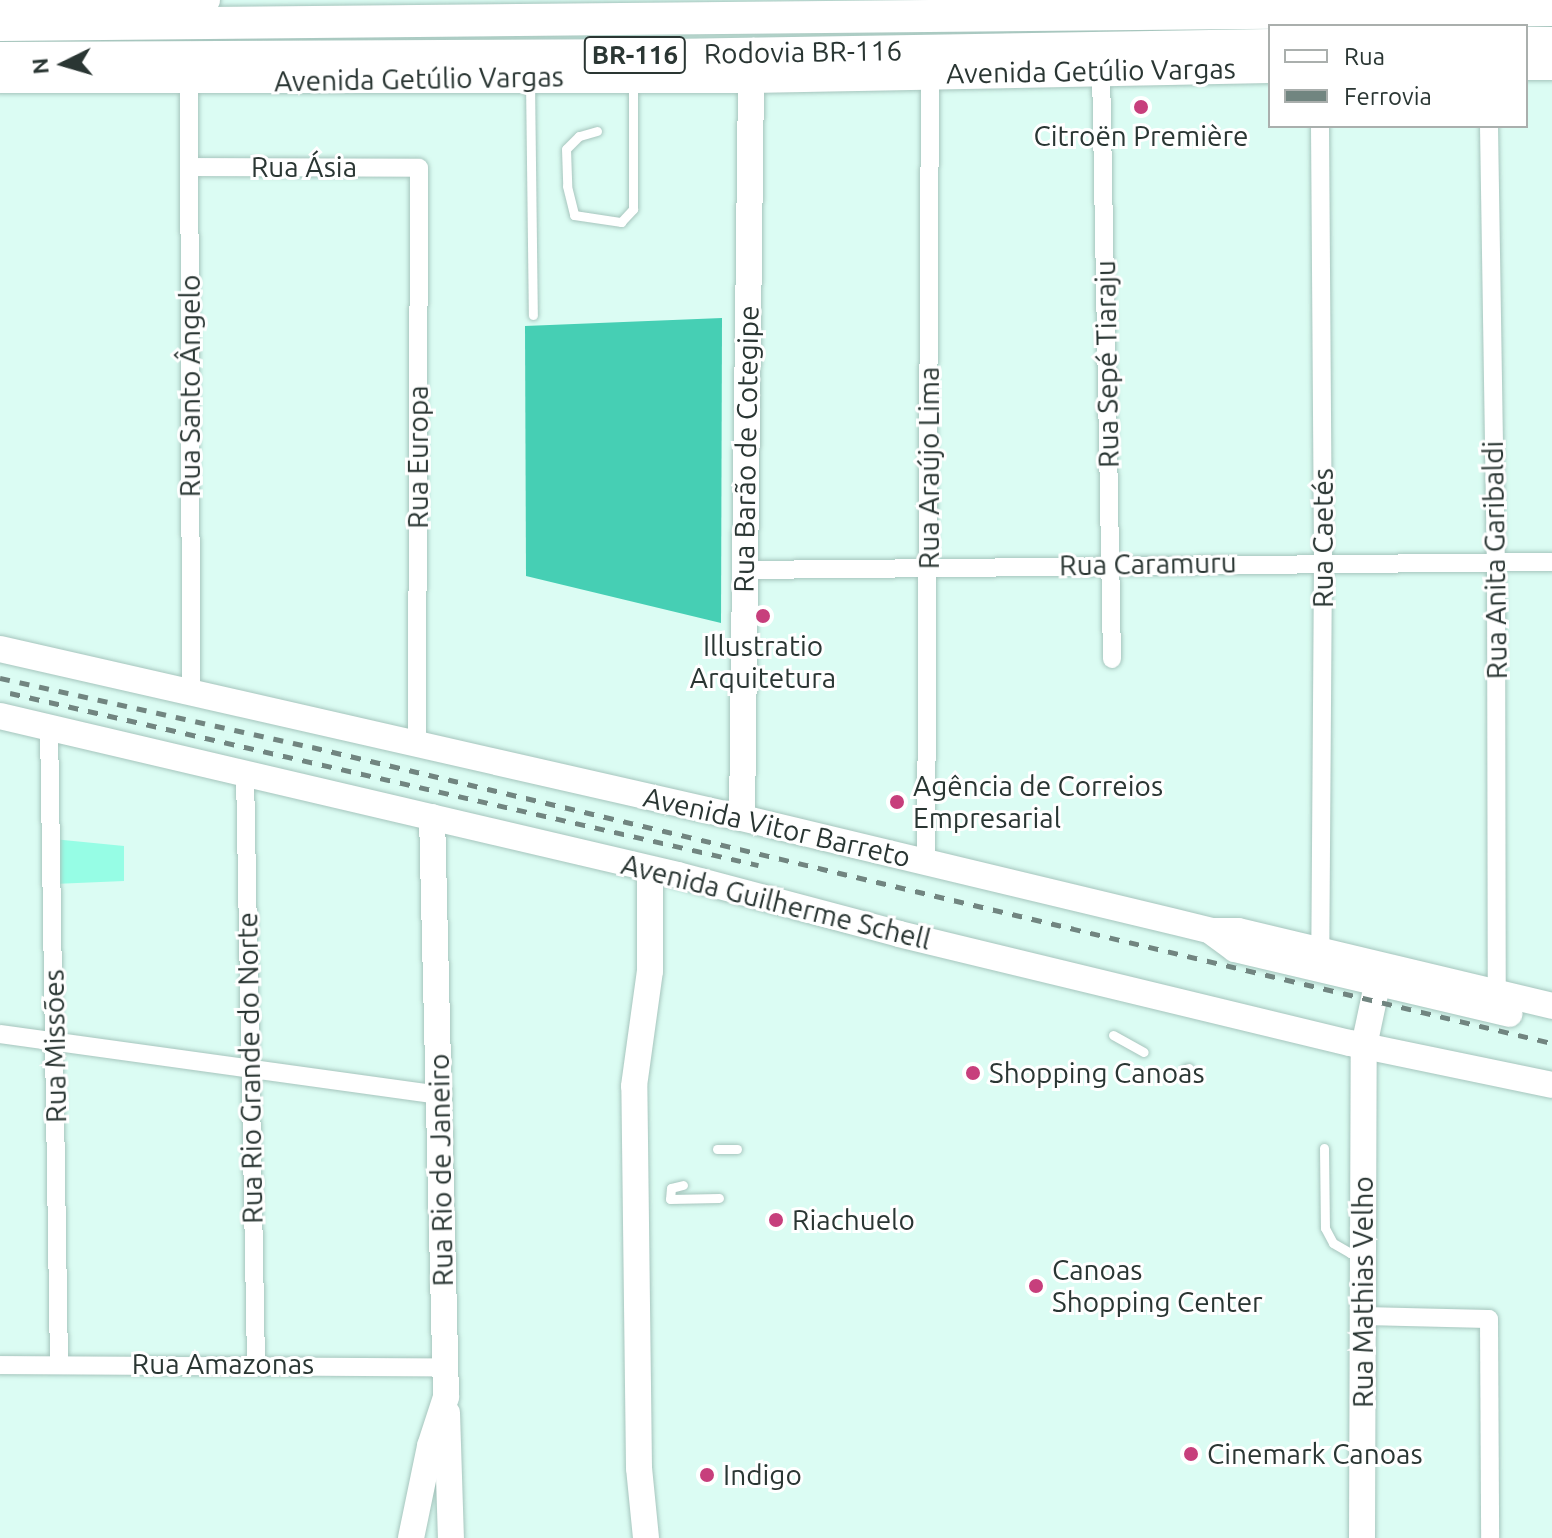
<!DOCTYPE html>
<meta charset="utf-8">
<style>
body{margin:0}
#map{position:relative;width:1552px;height:1538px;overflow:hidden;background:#dbfcf3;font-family:Ubuntu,sans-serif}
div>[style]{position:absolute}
.green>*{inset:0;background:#96fde5}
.forest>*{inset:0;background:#46cfb4}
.roads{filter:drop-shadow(0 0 2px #a6c5bd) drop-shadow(0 0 2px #a6c5bd)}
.lane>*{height:9px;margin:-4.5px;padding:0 4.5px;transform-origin:4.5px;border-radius:4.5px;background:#fff}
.street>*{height:18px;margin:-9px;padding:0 9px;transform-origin:9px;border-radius:9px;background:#fff}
.secondary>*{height:26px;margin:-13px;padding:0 13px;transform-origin:13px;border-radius:13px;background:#fff}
.primary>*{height:28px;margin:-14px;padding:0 14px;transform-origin:14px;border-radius:14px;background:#fff}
.highway>*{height:32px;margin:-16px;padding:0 16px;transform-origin:16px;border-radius:16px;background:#fff}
.rail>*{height:5px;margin-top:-2.5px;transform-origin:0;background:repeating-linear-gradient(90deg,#718580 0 10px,transparent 0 20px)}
.dots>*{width:22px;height:22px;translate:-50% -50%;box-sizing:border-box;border:4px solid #fff;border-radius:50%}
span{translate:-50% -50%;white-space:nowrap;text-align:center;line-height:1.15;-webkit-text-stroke:6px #fff;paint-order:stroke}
.shield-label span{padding:2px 6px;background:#fff;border:2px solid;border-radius:6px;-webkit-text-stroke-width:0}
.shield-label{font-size:26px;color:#2a3633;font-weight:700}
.street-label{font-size:28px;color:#2a3633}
.poi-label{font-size:28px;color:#2a3633}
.left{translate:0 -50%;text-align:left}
.legend{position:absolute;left:1268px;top:24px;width:260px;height:104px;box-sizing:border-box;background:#fff;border:2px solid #aaafad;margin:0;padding:10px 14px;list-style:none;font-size:24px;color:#2a3633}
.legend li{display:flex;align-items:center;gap:16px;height:40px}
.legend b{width:40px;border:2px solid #aaafad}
.north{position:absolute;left:24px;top:24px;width:80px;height:80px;-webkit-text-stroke:6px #fff;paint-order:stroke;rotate:265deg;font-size:22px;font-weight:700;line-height:32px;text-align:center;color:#2a3633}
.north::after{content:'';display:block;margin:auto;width:28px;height:36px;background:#2a3633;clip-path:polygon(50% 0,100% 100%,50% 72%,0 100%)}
</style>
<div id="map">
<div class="green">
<div style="clip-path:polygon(53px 839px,124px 846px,124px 881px,54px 884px)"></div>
</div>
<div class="forest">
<div style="clip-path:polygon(722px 318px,721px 623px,526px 576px,525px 326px)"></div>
</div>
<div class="roads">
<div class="lane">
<div style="left:530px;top:81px;width:234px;rotate:89.3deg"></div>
<div style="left:597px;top:131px;width:19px;rotate:164deg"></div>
<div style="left:579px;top:136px;width:18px;rotate:135deg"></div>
<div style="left:566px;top:149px;width:37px;rotate:88deg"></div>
<div style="left:567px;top:186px;width:30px;rotate:76deg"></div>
<div style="left:574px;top:215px;width:48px;rotate:8.5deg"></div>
<div style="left:621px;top:222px;width:18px;rotate:-47deg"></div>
<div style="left:633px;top:209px;width:127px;rotate:-90deg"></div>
<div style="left:1113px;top:1035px;width:35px;rotate:29deg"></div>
<div style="left:1185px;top:1069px;width:4px;rotate:-14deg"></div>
<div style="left:1324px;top:1148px;width:80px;rotate:89.3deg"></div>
<div style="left:1325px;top:1228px;width:17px;rotate:62deg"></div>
<div style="left:1333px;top:1243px;width:20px;rotate:30deg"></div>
<div style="left:1350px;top:1253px;width:9px;rotate:6deg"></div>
<div style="left:717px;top:1149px;width:20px"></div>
<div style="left:683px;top:1185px;width:12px;rotate:166deg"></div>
<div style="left:671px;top:1188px;width:11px;rotate:95deg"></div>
<div style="left:670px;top:1199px;width:49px;rotate:-1.2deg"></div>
</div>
<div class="street">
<div style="left:1101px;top:70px;width:589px;rotate:88.93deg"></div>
<div style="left:189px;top:81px;width:610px;rotate:89.81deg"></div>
<div style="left:1320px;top:126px;width:436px;rotate:89.6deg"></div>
<div style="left:1323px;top:562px;width:387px;rotate:90.4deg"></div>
<div style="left:1489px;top:126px;width:434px;rotate:89.1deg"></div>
<div style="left:1496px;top:560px;width:433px;rotate:89.9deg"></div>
<div style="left:189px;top:167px;width:230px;rotate:0.2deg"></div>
<div style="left:419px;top:168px;width:577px;rotate:90.2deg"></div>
<div style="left:745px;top:570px;width:807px;rotate:-0.57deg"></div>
<div style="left:49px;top:727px;width:637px;rotate:89.1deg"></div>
<div style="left:245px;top:773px;width:590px;rotate:88.93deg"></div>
<div style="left:926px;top:862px;width:788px;rotate:-89.71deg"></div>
<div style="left:0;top:1034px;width:444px;rotate:7.9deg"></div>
<div style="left:1363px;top:1316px;width:126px;rotate:1.4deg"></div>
<div style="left:1489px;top:1319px;width:219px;rotate:89.7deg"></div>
<div style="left:0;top:1365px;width:445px;rotate:0.3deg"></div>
</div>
<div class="secondary">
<div style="left:0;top:649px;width:761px;rotate:12.83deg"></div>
<div style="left:742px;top:818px;width:482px;rotate:13.5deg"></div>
<div style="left:1211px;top:931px;width:27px"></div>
<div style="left:1238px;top:931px;width:323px;rotate:13.4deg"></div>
<div style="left:0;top:716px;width:696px;rotate:13.2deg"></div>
<div style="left:678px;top:875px;width:229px;rotate:14.9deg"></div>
<div style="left:899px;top:934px;width:464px;rotate:13.6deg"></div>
<div style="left:1350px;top:1043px;width:206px;rotate:11.7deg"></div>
<div style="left:742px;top:818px;width:739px;rotate:-89.3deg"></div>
<div style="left:1213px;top:933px;width:27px;rotate:36deg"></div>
<div style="left:1235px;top:949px;width:282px;rotate:13.3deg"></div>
<div style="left:447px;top:1413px;width:125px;rotate:88.2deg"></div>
<div style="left:411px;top:1538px;width:94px;rotate:-78.3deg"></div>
<div style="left:430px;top:1446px;width:52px;rotate:-71.9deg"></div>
<div style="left:446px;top:1397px;width:580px;rotate:-91.38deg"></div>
<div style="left:646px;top:1538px;width:70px;rotate:-95.7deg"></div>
<div style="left:639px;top:1468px;width:382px;rotate:-90.7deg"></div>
<div style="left:634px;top:1086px;width:116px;rotate:-82.1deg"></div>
<div style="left:650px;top:971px;width:102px;rotate:-90deg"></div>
<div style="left:1362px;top:1538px;width:492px;rotate:-89.8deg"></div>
<div style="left:1364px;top:1046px;width:62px;rotate:-78deg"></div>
</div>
<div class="primary">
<div style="left:0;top:1px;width:206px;rotate:-0.3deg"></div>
<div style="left:1526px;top:66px;width:26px"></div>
<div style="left:0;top:79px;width:751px"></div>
<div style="left:751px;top:79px;width:519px;rotate:-1.1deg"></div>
</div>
<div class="highway">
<div style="left:0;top:25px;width:1552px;rotate:-0.55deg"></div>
<div style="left:1526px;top:43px;width:26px"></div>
<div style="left:0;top:58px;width:670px;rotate:-0.26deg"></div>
<div style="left:670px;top:55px;width:600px;rotate:-0.95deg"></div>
</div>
</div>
<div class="rail">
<div style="left:0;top:678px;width:320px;rotate:12.5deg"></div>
<div style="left:312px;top:747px;width:1275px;rotate:13.43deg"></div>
<div style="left:10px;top:693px;width:768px;rotate:12.95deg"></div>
</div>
<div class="dots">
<div style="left:1141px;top:107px;background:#c73f7c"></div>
<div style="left:763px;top:616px;background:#c73f7c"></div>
<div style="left:897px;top:802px;background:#c73f7c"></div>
<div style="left:973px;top:1073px;background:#c73f7c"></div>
<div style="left:776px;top:1220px;background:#c73f7c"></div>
<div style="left:1036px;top:1286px;background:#c73f7c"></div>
<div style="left:1191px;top:1454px;background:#c73f7c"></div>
<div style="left:707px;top:1475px;background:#c73f7c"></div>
</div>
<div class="shield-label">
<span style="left:635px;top:55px">BR-116</span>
</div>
<div class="street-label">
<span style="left:803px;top:52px;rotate:-1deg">Rodovia BR-116</span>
<span style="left:1091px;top:71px;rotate:-1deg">Avenida Getúlio Vargas</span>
<span style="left:419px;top:79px;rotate:-1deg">Avenida Getúlio Vargas</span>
<span style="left:304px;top:167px">Rua Ásia</span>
<span style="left:1107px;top:364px;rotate:-91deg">Rua Sepé Tiaraju</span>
<span style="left:190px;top:386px;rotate:-90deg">Rua Santo Ângelo</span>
<span style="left:746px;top:449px;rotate:-89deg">Rua Barão de Cotegipe</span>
<span style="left:418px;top:457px;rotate:-90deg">Rua Europa</span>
<span style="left:929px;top:468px;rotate:-90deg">Rua Araújo Lima</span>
<span style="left:1323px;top:538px;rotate:-90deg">Rua Caetés</span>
<span style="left:1495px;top:560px;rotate:-91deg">Rua Anita Garibaldi</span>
<span style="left:1148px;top:564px;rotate:-1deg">Rua Caramuru</span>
<span style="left:777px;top:827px;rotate:13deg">Avenida Vitor Barreto</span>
<span style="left:776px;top:902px;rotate:14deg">Avenida Guilherme Schell</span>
<span style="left:55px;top:1046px;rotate:-91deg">Rua Missões</span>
<span style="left:250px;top:1068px;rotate:-91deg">Rua Rio Grande do Norte</span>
<span style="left:441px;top:1170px;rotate:-91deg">Rua Rio de Janeiro</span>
<span style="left:1363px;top:1292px;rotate:-90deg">Rua Mathias Velho</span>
<span style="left:223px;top:1364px">Rua Amazonas</span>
</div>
<div class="poi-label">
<span style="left:1141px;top:136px">Citroën Première</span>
<span style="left:763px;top:662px">Illustratio<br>Arquitetura</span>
<span class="left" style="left:913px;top:802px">Agência de Correios<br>Empresarial</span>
<span class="left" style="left:989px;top:1073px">Shopping Canoas</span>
<span class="left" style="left:792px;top:1220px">Riachuelo</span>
<span class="left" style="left:1052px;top:1286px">Canoas<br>Shopping Center</span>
<span class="left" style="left:1207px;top:1454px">Cinemark Canoas</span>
<span class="left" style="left:723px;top:1475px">Indigo</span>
</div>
<ul class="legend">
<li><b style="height:10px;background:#fff"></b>Rua</li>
<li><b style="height:10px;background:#718580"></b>Ferrovia</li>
</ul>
<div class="north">N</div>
</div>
